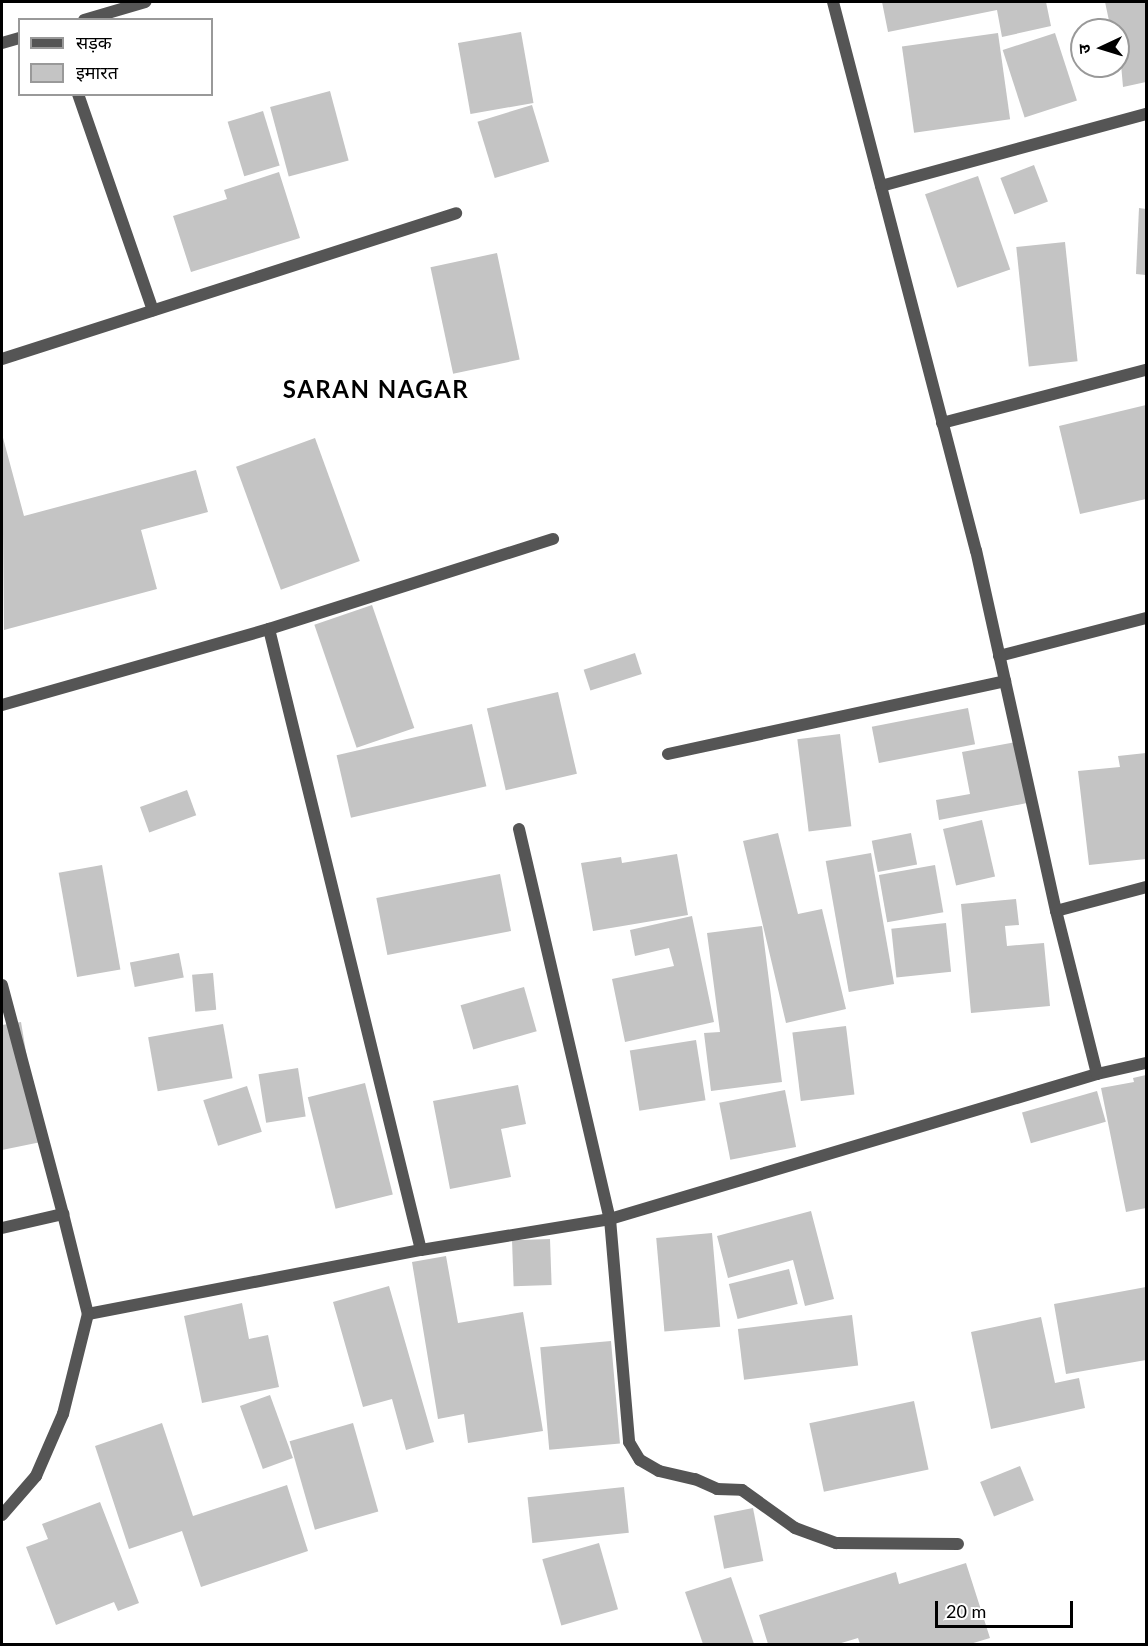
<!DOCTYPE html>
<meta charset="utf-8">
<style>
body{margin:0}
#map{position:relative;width:1148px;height:1646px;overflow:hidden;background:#fff;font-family:Lato,"Noto Sans Devanagari",sans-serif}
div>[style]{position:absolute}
.building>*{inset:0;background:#c4c4c4;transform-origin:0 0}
.street>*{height:12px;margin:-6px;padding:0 6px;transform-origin:6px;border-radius:6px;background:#555}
span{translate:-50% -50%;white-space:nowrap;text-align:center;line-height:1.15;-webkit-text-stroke:5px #fff;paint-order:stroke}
.district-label{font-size:24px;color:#000;font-weight:700;letter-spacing:1.5px}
.frame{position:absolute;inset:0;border:3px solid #000;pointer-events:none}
.legend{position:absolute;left:18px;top:18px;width:195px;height:78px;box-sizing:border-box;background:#fff;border:2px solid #999;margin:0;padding:8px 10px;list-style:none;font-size:18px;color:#000}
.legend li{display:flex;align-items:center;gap:12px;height:30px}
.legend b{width:30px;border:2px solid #999}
.north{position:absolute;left:1070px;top:18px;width:60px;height:60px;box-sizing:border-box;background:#fff;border:2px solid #999;border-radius:50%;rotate:266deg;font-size:16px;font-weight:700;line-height:24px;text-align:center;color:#000}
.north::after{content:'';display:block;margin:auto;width:21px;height:27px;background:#000;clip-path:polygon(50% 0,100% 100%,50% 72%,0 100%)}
.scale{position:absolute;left:935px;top:1601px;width:138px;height:27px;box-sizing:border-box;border:3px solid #000;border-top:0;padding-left:8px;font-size:18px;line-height:21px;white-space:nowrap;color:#000;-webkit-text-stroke:4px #fff;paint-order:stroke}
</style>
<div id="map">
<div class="building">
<div style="clip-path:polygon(882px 2px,1046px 2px,1051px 26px,1002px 37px,997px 10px,888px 32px)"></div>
<div style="clip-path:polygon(1105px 2px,1146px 2px,1146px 82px,1123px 87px,1118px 30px,1111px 30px)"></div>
<div style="left:521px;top:32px;width:72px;height:64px;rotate:80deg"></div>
<div style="left:998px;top:33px;width:87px;height:97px;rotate:82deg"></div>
<div style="left:1055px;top:33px;width:71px;height:55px;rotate:72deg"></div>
<div style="left:330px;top:91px;width:72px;height:62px;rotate:75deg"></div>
<div style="left:532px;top:105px;width:59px;height:57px;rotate:73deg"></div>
<div style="left:263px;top:111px;width:57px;height:37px;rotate:73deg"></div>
<div style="left:1034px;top:165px;width:39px;height:36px;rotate:69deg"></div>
<div style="clip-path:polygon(279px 172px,300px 238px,191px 272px,173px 216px,227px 199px,224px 190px)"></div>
<div style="left:978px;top:176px;width:99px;height:56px;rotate:71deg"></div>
<div style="clip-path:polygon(1139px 208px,1146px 209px,1146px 275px,1136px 274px)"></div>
<div style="left:1065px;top:242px;width:120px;height:49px;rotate:84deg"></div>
<div style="left:497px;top:253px;width:109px;height:68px;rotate:78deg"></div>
<div style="clip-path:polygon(1146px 405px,1146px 499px,1080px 514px,1059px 426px)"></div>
<div style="clip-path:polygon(2px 434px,24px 516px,196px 470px,208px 512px,141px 530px,157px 589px,4px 630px)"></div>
<div style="left:315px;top:438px;width:131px;height:84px;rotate:70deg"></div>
<div style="left:372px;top:605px;width:130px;height:61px;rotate:71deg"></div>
<div style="left:635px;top:653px;width:22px;height:54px;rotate:72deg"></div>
<div style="left:558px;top:692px;width:84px;height:73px;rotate:77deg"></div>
<div style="left:968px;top:708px;width:37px;height:98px;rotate:79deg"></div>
<div style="left:472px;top:724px;width:64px;height:139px;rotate:77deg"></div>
<div style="left:840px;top:734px;width:93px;height:43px;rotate:83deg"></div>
<div style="clip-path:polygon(1016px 742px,1027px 803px,939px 820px,936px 800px,970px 794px,962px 752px)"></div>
<div style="clip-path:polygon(1146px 753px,1146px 859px,1089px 865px,1078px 771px,1120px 767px,1118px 756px)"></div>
<div style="left:187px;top:790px;width:27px;height:50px;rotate:70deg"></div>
<div style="left:982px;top:820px;width:58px;height:40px;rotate:77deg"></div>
<div style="clip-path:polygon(778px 833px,798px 914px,822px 909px,846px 1009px,786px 1023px,743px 841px)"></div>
<div style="left:911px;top:833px;width:32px;height:40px;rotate:79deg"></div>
<div style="left:871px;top:853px;width:133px;height:46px;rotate:80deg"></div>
<div style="clip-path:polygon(677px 854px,688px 915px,593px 931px,581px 863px,621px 857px,622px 863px)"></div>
<div style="left:102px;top:865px;width:106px;height:44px;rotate:80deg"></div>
<div style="left:935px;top:865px;width:48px;height:57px;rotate:80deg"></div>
<div style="left:500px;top:874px;width:58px;height:126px;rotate:79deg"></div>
<div style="clip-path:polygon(1016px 899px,1019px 925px,1005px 926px,1007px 946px,1044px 943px,1050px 1006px,971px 1013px,961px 904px)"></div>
<div style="clip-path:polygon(692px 916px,714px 1022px,625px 1042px,612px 979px,674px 966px,669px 948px,635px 956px,630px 930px)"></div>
<div style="left:946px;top:923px;width:49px;height:55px;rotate:84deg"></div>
<div style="clip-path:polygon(762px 926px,782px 1082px,711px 1091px,704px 1033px,720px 1032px,707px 933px)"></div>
<div style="left:179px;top:953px;width:25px;height:50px;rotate:79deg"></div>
<div style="left:213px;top:973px;width:37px;height:21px;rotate:85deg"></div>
<div style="left:524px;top:987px;width:46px;height:66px;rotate:74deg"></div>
<div style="clip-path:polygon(21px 1022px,41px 1142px,2px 1150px,2px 1025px)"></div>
<div style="left:223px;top:1024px;width:55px;height:76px;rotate:80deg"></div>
<div style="left:846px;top:1026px;width:69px;height:54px;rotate:83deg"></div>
<div style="left:696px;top:1040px;width:61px;height:67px;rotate:81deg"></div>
<div style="left:298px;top:1068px;width:49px;height:40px;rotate:81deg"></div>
<div style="clip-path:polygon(1146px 1075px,1146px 1208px,1126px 1212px,1101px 1088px,1134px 1082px,1133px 1078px)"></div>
<div style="left:365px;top:1083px;width:115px;height:59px;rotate:76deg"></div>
<div style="clip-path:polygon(518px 1085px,526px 1124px,501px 1129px,511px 1177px,450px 1189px,433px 1101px)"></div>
<div style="left:247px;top:1086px;width:48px;height:46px;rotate:72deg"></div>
<div style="left:785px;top:1090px;width:58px;height:67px;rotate:79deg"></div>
<div style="left:1097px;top:1091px;width:32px;height:78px;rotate:74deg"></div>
<div style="clip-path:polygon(811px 1211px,834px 1299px,805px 1306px,793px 1260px,728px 1278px,717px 1236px)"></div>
<div style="left:712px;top:1233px;width:94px;height:56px;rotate:85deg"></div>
<div style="left:550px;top:1239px;width:46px;height:38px;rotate:88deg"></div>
<div style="clip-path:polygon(446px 1256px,458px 1323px,523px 1312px,543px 1431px,468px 1443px,464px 1414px,438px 1419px,412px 1262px)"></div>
<div style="left:789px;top:1269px;width:36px;height:62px;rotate:76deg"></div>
<div style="clip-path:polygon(389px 1286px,434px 1442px,406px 1450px,392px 1399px,363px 1407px,333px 1302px)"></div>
<div style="clip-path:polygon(1146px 1287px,1146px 1360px,1066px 1374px,1054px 1304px)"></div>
<div style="clip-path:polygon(242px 1303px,249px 1339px,268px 1335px,279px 1387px,202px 1403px,184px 1316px)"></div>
<div style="left:852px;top:1315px;width:51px;height:115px;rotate:83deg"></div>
<div style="clip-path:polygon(1041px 1317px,1055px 1383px,1079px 1378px,1085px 1408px,991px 1429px,971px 1332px)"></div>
<div style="left:611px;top:1341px;width:103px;height:71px;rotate:85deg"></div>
<div style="left:270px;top:1395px;width:67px;height:32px;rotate:70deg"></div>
<div style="left:914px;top:1401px;width:70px;height:107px;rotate:78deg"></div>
<div style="clip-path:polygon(162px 1423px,193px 1516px,287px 1485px,308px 1551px,201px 1587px,182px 1531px,129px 1549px,95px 1446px)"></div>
<div style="left:353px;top:1423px;width:92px;height:66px;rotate:74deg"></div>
<div style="left:1020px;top:1466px;width:37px;height:43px;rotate:68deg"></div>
<div style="left:624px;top:1487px;width:46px;height:97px;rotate:84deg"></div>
<div style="clip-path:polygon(100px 1502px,139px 1603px,118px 1611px,114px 1602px,56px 1625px,26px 1547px,48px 1539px,42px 1524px)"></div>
<div style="left:753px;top:1508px;width:54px;height:40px;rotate:79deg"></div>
<div style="left:599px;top:1543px;width:69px;height:59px;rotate:74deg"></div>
<div style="clip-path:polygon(966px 1563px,990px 1638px,970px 1644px,860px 1644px,858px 1638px,838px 1644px,768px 1644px,759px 1615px,896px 1572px,899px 1584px)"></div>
<div style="clip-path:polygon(731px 1577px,754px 1644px,703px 1644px,685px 1592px)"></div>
</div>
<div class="street">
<div style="left:84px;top:20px;width:64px;rotate:-16.4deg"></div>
<div style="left:2px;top:43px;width:19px;rotate:-16deg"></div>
<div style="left:78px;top:94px;width:229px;rotate:70.9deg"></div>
<div style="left:881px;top:186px;width:275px;rotate:-15.2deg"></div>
<div style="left:2px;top:359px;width:477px;rotate:-17.8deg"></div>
<div style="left:942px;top:423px;width:211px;rotate:-14.6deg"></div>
<div style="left:269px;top:629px;width:639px;rotate:76.25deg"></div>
<div style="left:999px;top:656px;width:152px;rotate:-14.5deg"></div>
<div style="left:2px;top:705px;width:278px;rotate:-15.9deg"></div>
<div style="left:269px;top:629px;width:298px;rotate:-17.6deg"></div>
<div style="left:668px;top:754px;width:345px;rotate:-12.2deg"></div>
<div style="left:519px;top:829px;width:400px;rotate:76.9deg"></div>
<div style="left:610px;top:1219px;width:224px;rotate:85.1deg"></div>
<div style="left:629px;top:1442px;width:21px;rotate:59deg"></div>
<div style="left:640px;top:1460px;width:22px;rotate:30deg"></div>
<div style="left:659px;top:1471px;width:37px;rotate:13deg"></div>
<div style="left:695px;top:1479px;width:24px;rotate:24deg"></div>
<div style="left:717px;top:1489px;width:25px;rotate:2deg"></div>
<div style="left:742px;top:1490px;width:65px;rotate:35.6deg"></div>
<div style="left:795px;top:1528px;width:44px;rotate:20.1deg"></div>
<div style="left:836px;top:1543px;width:122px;rotate:0.5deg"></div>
<div style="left:1056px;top:911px;width:93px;rotate:-14.9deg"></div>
<div style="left:2px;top:985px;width:237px;rotate:75.1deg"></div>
<div style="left:1097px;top:1074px;width:50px;rotate:-12.7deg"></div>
<div style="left:2px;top:1228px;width:63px;rotate:-12.9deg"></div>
<div style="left:63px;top:1214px;width:103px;rotate:76deg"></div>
<div style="left:88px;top:1314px;width:339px;rotate:-10.9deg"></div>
<div style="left:421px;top:1250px;width:192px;rotate:-9.3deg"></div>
<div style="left:610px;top:1219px;width:508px;rotate:-16.58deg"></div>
<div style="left:1097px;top:1074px;width:168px;rotate:-104.1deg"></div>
<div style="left:1056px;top:911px;width:369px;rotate:-102.5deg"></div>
<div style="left:976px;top:551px;width:567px;rotate:-104.6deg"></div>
<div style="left:2px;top:1515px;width:52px;rotate:-48.9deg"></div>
<div style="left:36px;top:1476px;width:68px;rotate:-66.5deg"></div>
<div style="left:63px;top:1414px;width:103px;rotate:-76deg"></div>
</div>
<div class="district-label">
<span style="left:376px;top:389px">SARAN NAGAR</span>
</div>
<div class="frame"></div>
<ul class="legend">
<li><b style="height:8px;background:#555"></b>सड़क</li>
<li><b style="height:16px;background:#c4c4c4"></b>इमारत</li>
</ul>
<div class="north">उ</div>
<div class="scale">20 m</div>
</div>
